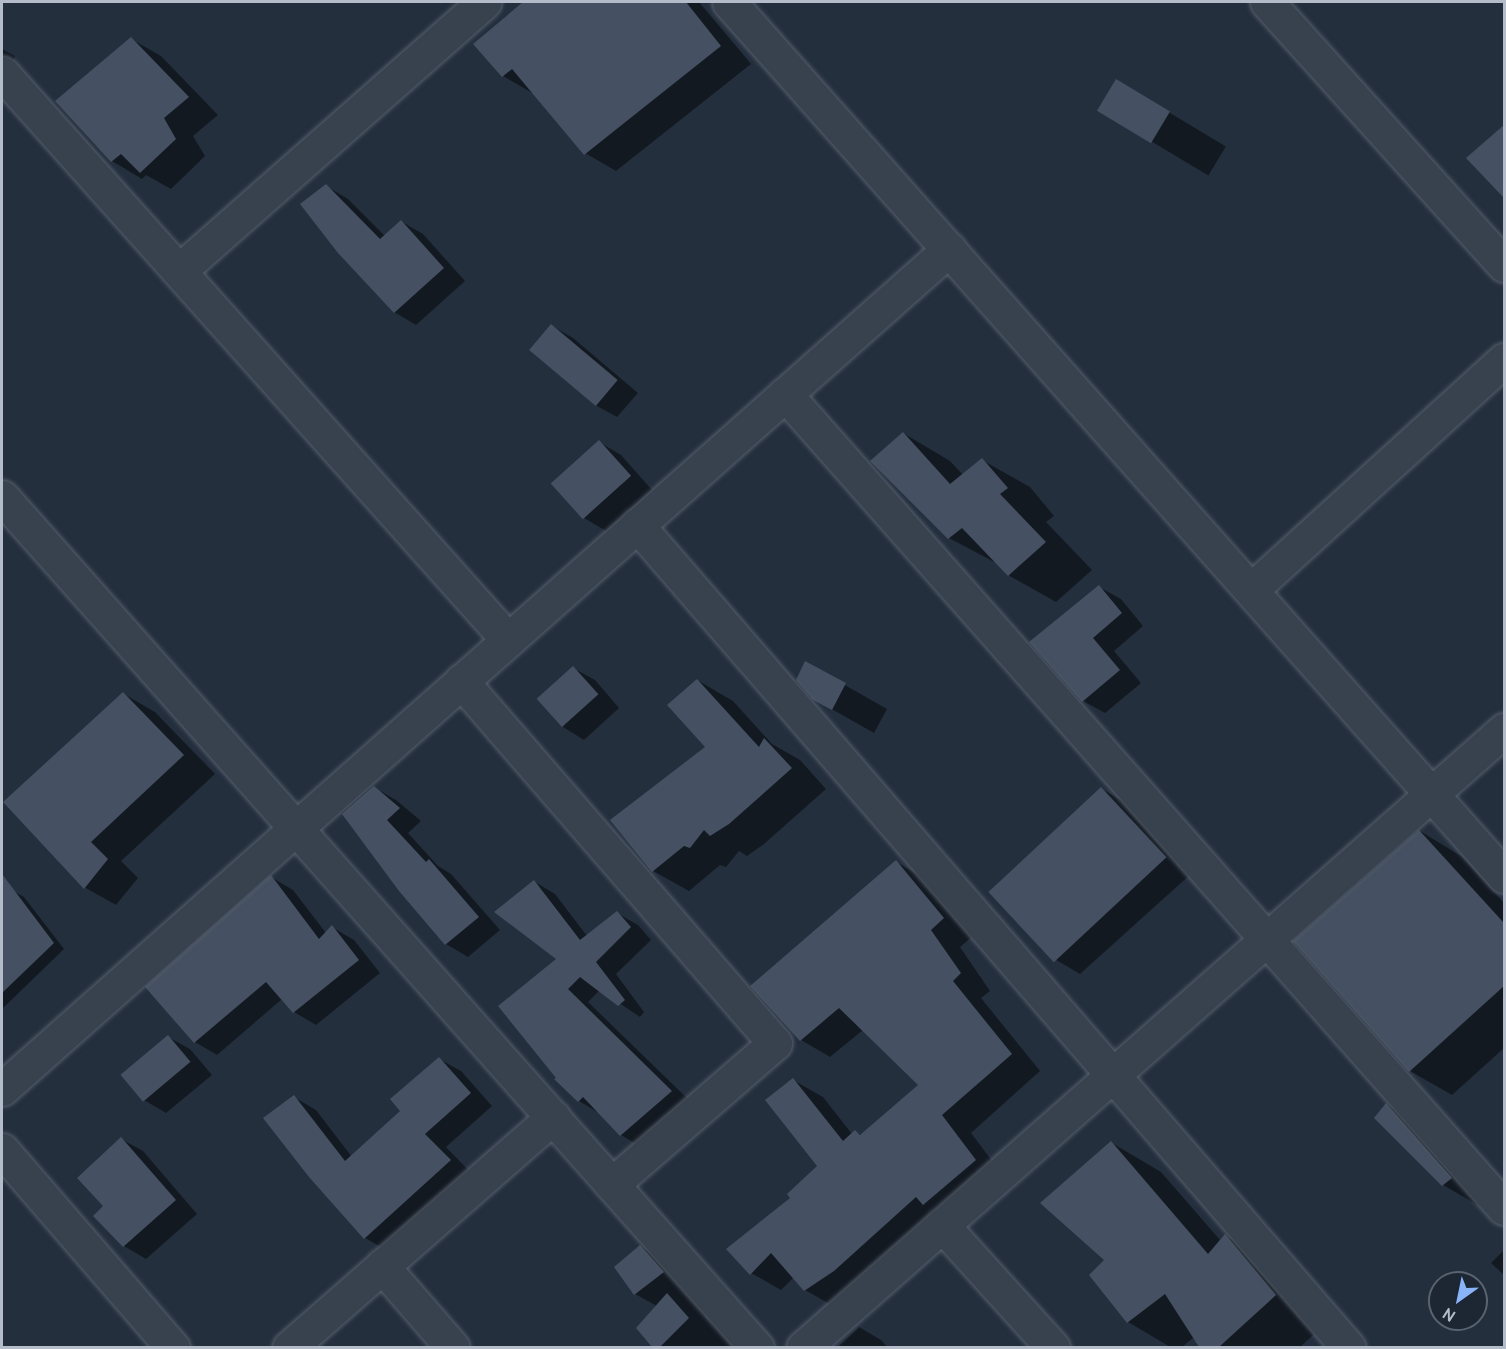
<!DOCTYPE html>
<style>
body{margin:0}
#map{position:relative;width:1506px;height:1349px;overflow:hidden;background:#242f3e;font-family:Cabin,sans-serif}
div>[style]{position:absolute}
.shadow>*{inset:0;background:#0007;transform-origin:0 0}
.building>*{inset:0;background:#455162;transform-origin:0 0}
.roads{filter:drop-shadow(0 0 2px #565f6c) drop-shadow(0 0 2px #565f6c)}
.street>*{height:33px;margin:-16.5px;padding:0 16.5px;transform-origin:16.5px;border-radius:16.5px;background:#38414e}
span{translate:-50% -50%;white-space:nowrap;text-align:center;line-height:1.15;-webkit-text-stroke:5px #1d2633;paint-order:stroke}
.frame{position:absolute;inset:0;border:3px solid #b4bcc9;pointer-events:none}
.north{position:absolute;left:1428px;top:1271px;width:60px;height:60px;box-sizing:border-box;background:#1d2633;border:2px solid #59626f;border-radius:50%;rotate:213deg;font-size:16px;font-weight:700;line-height:24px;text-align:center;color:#b4bcc9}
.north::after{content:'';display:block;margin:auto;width:21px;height:27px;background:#8ab4f8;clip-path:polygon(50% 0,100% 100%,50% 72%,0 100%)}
</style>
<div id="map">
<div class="shadow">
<div style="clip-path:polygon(527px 2px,699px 2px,751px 64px,616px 171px,585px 153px,534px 94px,503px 76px,475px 44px)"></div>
<div style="clip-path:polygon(131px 39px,161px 56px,218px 115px,193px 136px,205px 156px,171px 189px,146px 175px,142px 179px,112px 161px)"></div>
<div style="clip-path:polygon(2px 49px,15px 56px,2px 90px)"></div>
<div style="left:1117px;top:81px;width:127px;height:34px;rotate:31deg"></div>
<div style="clip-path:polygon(1504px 127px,1504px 196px,1469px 158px)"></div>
<div style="clip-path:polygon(326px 186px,348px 199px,385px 236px,402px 222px,423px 234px,465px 281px,416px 325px,394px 312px)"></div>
<div style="clip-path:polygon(552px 326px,573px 338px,638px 393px,617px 417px,595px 405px,531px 350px)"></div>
<div style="clip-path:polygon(903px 433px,950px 461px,963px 475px,982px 460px,1030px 487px,1054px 516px,1046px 522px,1092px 570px,1056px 602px,1008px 575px,998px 564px,949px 538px)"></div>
<div style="clip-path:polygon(599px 442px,621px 455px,652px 490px,606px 531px,584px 518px,553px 484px)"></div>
<div style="clip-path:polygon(1099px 587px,1121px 599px,1143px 626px,1114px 651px,1141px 683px,1105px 713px,1083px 701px)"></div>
<div style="clip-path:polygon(806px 663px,887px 709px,874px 733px,814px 699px)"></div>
<div style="clip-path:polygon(573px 668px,595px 680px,619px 708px,584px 740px,563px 727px)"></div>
<div style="clip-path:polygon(697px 680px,733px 701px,772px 744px,800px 760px,826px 789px,764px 844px,747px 856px,739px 851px,726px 867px,720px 865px,689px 891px,653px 871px,707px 747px)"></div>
<div style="clip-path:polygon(124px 694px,155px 712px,215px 774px,121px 861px,138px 878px,116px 905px,84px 887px,5px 802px)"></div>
<div style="clip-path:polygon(375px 788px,396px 800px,421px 821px,408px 833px,438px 866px,451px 874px,500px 930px,468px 957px,446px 944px,400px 890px)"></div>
<div style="clip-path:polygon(1102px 789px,1129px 805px,1192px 873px,1080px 974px,1053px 958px)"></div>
<div style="clip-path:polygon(1420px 831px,1461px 856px,1504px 903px,1504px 1048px,1452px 1095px,1410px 1071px,1295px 941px)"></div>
<div style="clip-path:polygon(896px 862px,926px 879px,973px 936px,960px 947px,990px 991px,981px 998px,1040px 1071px,971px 1133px,1005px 1178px,835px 1307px,805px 1290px,794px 1277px,781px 1290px,751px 1273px,792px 1198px,819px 1166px,793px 1080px,823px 1097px,852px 1134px,855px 1132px,862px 1135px,920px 1085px,863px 1030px,830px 1057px,801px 1040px)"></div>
<div style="clip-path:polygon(271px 877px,293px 890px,326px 933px,332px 927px,354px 940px,380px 973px,316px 1025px,294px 1012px,282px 999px,217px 1055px,195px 1042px)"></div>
<div style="clip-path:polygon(535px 882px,555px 894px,587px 936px,617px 913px,638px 925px,651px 940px,616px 974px,644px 1012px,640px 1017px,600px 990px,588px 1002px,692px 1103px,641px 1147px,621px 1135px,599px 1113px,579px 1101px,559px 959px)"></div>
<div style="clip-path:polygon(13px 891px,24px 897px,64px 949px,2px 1009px,2px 909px)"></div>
<div style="clip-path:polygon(168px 1037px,190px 1049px,212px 1075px,166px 1113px,144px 1100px)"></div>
<div style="clip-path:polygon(439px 1059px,461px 1071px,492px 1106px,446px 1147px,472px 1174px,386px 1250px,365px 1238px,294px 1097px,316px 1110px,352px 1157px,402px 1111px)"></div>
<div style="clip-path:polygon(1387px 1105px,1443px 1138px,1500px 1218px,1443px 1185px,1376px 1118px)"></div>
<div style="clip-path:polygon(121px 1139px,143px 1151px,197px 1214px,146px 1259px,124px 1246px,105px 1206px)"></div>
<div style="clip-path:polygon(1112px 1143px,1161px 1172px,1221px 1241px,1226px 1236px,1275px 1264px,1325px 1324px,1299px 1348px,1200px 1348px,1194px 1337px,1181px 1348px,1172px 1348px,1128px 1322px,1106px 1260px)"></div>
<div style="clip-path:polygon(641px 1247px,698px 1280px,720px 1305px,705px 1317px,724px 1328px,741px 1348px,654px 1348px,638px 1328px,657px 1306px,635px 1294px)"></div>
<div style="clip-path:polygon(1504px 1250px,1504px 1275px,1491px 1263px)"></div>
<div style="clip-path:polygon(859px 1327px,881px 1340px,888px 1348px,837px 1348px)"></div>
</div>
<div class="building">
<div style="clip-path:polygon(523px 2px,686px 2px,721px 46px,584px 155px,512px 69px,502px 77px,473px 44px)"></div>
<div style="clip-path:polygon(131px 37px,189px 97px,164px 118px,176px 139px,140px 173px,121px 154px,111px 162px,55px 101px)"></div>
<div style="left:1116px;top:79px;width:63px;height:37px;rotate:31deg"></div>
<div style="clip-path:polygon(1504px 125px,1504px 198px,1466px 158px)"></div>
<div style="clip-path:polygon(326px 184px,380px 239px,401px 220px,444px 268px,394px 313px,338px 253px,300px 204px)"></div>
<div style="left:551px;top:324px;width:87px;height:34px;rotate:40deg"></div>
<div style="clip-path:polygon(903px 432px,950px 484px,982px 458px,1008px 488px,1000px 494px,1046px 542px,1008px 576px,962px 528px,948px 539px,870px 461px)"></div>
<div style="left:599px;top:440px;width:48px;height:65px;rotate:48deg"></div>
<div style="clip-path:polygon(1099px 585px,1122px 613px,1093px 638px,1120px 670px,1082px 702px,1029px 642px)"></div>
<div style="clip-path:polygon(805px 661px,846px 683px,832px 710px,813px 700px,796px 680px)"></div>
<div style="left:573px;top:666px;width:38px;height:49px;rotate:48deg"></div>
<div style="clip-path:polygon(697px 679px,759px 747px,764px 738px,792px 768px,729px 824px,710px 836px,704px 830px,690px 848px,684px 846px,652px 872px,610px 820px,705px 747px,667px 705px)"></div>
<div style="clip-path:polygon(123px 692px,184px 755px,91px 842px,108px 859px,84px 889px,3px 802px)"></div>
<div style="clip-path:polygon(374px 786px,400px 808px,387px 820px,426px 862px,429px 859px,479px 917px,445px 945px,399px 891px,342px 814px)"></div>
<div style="left:1101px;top:787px;width:96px;height:154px;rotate:47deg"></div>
<div style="clip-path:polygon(1419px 830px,1504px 923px,1504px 986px,1409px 1072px,1293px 941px)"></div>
<div style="clip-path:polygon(896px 860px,944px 918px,931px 930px,961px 973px,953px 981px,1012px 1054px,942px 1115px,976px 1160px,923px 1205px,916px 1197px,834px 1271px,804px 1291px,771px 1253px,750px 1275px,726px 1249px,790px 1198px,787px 1194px,817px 1166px,765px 1100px,793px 1078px,843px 1141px,855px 1130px,860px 1135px,918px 1085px,839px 1008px,800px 1041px,750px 986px)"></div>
<div style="clip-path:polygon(2px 874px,54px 943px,2px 993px)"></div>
<div style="clip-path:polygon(271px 875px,319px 939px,332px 925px,359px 960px,293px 1013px,266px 982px,194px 1043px,145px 987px)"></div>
<div style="clip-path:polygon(534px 880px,580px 940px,617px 911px,631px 927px,596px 962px,625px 1000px,618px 1006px,580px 977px,568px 989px,672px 1091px,620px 1136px,583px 1097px,578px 1102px,554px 1079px,556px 1078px,498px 1006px,556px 959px,494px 912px)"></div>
<div style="left:168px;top:1035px;width:35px;height:62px;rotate:50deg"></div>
<div style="clip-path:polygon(439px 1057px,471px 1093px,425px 1134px,451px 1160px,364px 1239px,309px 1177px,263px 1118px,294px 1095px,345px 1161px,400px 1111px,390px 1099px)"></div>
<div style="clip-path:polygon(1386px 1103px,1452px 1178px,1442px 1186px,1374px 1118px)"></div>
<div style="clip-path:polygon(121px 1137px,176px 1200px,123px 1247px,93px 1216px,103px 1206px,77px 1178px)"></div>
<div style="clip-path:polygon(1111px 1141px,1208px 1254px,1225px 1234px,1276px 1295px,1219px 1347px,1199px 1347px,1165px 1294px,1127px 1323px,1089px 1275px,1104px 1260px,1040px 1203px)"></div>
<div style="clip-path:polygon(640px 1245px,664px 1272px,634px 1295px,614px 1267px)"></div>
<div style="clip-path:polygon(667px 1293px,689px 1318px,660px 1347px,652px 1347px,636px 1328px)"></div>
</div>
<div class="roads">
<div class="street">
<div style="left:729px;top:2px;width:1168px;rotate:48.44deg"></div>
<div style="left:1267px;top:2px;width:354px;rotate:48deg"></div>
<div style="left:2px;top:73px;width:760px;rotate:48.25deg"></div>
<div style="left:179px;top:271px;width:407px;rotate:-41.4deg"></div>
<div style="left:785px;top:394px;width:1086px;rotate:48.55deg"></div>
<div style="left:2px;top:497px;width:1138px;rotate:48.42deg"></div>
<div style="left:637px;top:525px;width:1088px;rotate:49.14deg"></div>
<div style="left:1251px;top:590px;width:342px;rotate:-42.3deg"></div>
<div style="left:461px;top:681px;width:479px;rotate:49.1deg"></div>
<div style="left:775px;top:1043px;width:216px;rotate:139.1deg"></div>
<div style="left:2px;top:1089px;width:1266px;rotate:-41.57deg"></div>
<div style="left:2px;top:1150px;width:262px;rotate:49.2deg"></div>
<div style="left:942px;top:1225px;width:166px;rotate:47.9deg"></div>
<div style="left:382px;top:1266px;width:108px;rotate:49.1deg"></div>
<div style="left:289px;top:1348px;width:351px;rotate:-41.2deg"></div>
<div style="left:803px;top:1348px;width:935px;rotate:-41.4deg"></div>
</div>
</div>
<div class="frame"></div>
<div class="north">N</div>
</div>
